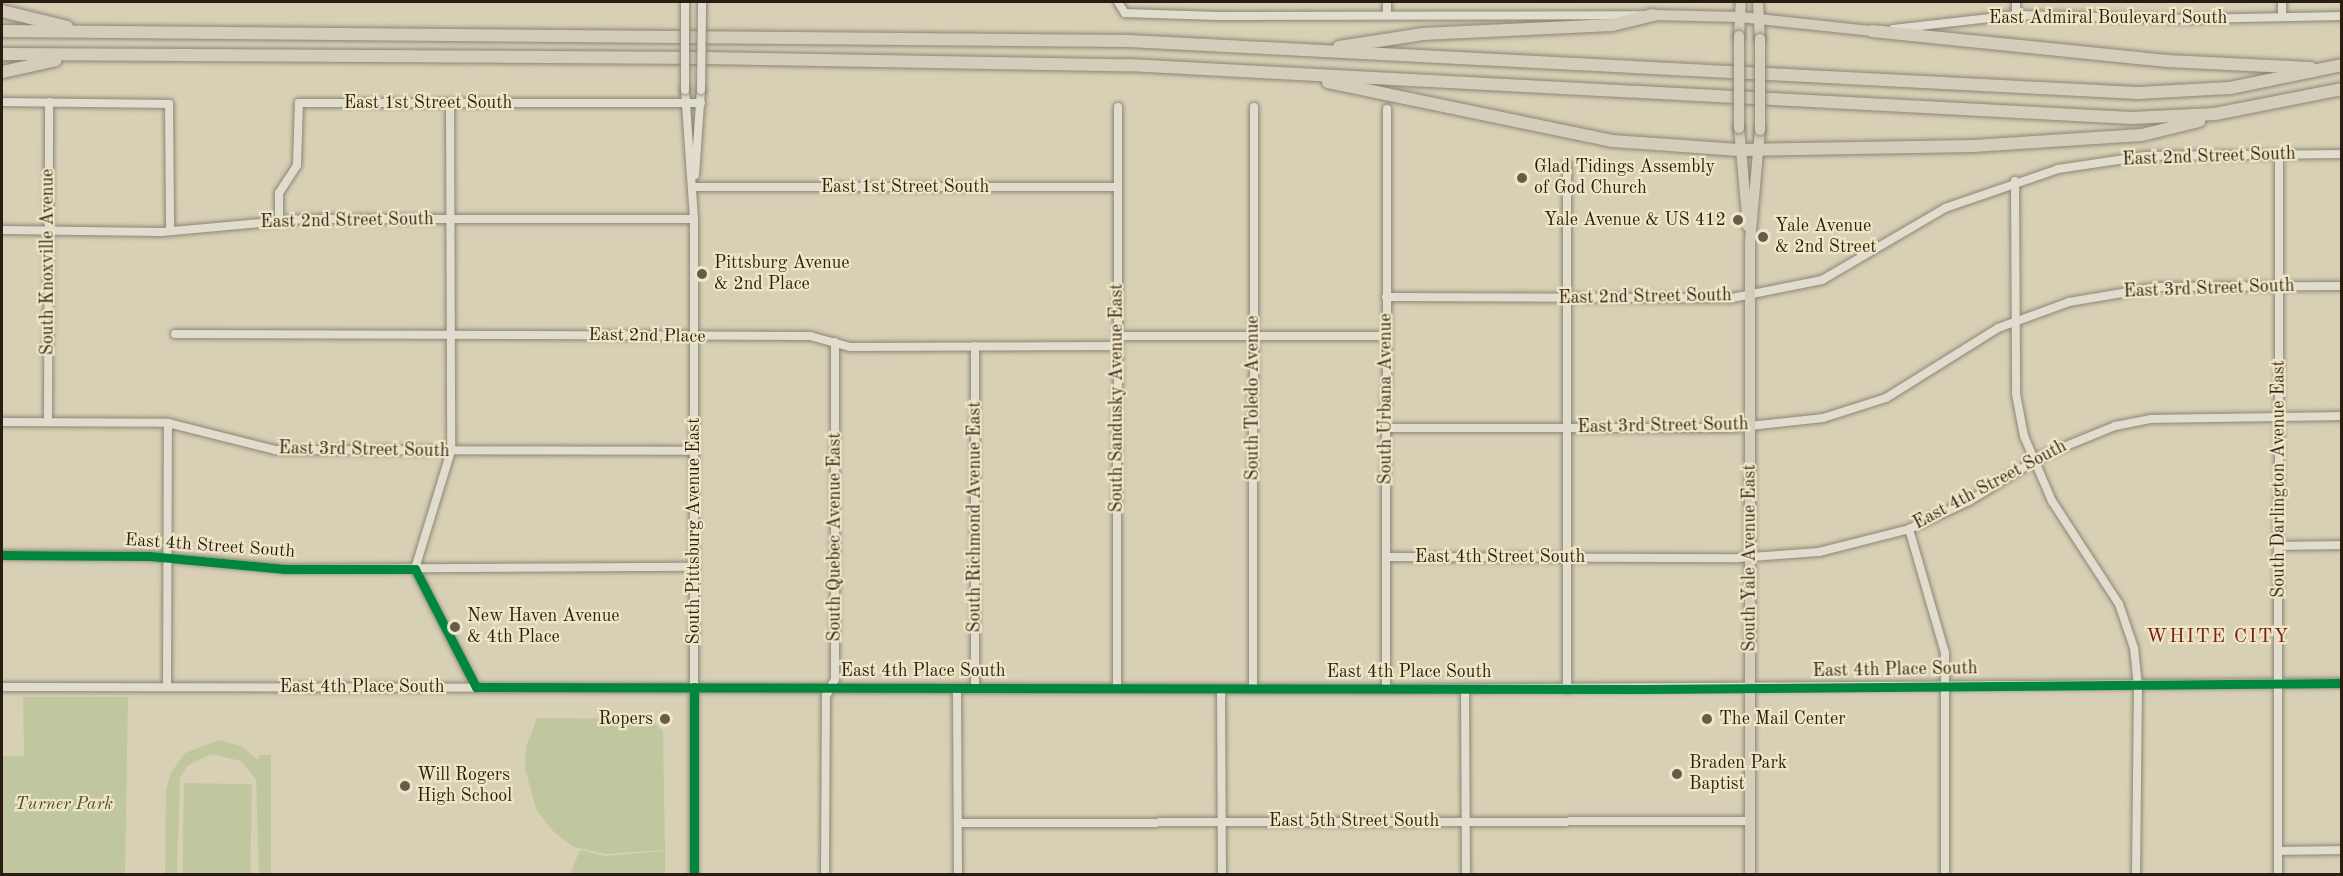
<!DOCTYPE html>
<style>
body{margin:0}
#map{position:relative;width:2343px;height:876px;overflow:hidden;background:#d7d0b5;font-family:"Old Standard TT",serif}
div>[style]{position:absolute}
.green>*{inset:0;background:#c0c79e;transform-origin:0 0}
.roads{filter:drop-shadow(0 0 2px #8c8676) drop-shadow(0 0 2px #8c8676)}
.minor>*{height:8px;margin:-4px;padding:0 4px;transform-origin:4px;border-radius:4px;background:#e0dcce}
.major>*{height:10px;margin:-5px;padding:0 5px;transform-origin:5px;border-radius:5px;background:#d4cdba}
.highway>*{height:12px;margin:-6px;padding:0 6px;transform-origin:6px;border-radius:6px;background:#d4cdba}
.bridges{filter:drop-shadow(0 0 2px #8c8676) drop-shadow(0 0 2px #8c8676)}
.minor-bridge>*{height:8px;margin:-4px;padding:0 4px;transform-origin:4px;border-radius:4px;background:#e0dcce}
.major-bridge>*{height:10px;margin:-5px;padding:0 5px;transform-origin:5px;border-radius:5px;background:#d4cdba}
.cycleway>*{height:9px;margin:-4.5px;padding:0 4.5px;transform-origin:4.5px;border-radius:4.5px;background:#00873e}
.dots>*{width:16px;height:16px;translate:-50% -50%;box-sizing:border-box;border:3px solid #efe6c5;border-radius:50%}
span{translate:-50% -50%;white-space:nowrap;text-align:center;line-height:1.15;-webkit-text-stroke:4.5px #efe6c5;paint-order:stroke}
.street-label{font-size:18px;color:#291d13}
.poi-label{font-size:18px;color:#291d13}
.left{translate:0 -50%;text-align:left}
.right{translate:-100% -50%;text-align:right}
.park-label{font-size:18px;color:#514e37;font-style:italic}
.neighbourhood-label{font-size:20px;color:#7a1f14;letter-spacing:1.5px}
.frame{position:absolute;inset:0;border:3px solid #291d13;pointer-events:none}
</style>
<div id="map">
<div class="green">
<div style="clip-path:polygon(23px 697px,128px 697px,125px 874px,2px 874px,2px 756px,24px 756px)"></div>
<div style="clip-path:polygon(537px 718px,650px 719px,663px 731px,665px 850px,605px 854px,574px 847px,554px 832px,537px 811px,525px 769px,526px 747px)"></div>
<div style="clip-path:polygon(219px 740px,243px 747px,258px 760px,259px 755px,271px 755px,271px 874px,259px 874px,256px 779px,241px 761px,211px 754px,187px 766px,180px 778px,177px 874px,165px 874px,166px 790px,170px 774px,185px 753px)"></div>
<div style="left:184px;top:783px;width:68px;height:91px;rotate:1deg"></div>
<div style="clip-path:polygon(580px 850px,605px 856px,665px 851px,665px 874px,570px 874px)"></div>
</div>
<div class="roads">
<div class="minor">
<div style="left:1118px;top:2px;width:13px;rotate:58deg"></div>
<div style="left:1125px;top:13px;width:93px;rotate:1.8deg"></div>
<div style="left:1218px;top:16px;width:423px;rotate:-0.1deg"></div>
<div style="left:1387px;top:2px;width:13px;rotate:90deg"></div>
<div style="left:2016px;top:2px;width:13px;rotate:90deg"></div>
<div style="left:2282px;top:2px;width:15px;rotate:90deg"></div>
<div style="left:1893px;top:29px;width:124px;rotate:-6.5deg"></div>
<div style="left:2016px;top:15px;width:174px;rotate:1.3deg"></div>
<div style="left:2190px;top:19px;width:152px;rotate:-1.1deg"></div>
<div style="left:685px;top:90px;width:129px;rotate:86deg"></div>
<div style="left:694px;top:219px;width:655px;rotate:90deg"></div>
<div style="left:2px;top:102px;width:167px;rotate:0.7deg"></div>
<div style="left:169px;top:104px;width:127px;rotate:89.5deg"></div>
<div style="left:450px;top:103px;width:348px;rotate:89.8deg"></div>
<div style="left:451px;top:451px;width:123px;rotate:107deg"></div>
<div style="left:415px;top:569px;width:133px;rotate:62.7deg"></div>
<div style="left:1567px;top:164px;width:525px;rotate:90deg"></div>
<div style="left:695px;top:175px;width:85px;rotate:-86deg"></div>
<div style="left:2015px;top:181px;width:213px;rotate:89.7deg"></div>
<div style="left:2016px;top:394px;width:43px;rotate:79.2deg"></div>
<div style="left:2024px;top:436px;width:71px;rotate:66.7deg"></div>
<div style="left:2052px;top:501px;width:123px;rotate:57deg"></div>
<div style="left:2119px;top:604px;width:46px;rotate:71.2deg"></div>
<div style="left:2134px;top:648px;width:37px;rotate:84deg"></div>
<div style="left:2138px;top:685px;width:189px;rotate:90.6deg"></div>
<div style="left:693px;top:187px;width:424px"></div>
<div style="left:279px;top:220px;width:27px;rotate:-90deg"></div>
<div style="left:279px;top:193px;width:33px;rotate:-57deg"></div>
<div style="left:297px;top:165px;width:62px;rotate:-88.2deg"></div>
<div style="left:299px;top:103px;width:402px"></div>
<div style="left:2px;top:230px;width:160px;rotate:0.7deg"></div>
<div style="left:162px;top:232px;width:143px;rotate:-5.2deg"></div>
<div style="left:304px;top:219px;width:390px"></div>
<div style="left:1386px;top:297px;width:346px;rotate:0.2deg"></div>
<div style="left:1732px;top:298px;width:92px;rotate:-11.3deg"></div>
<div style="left:1822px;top:280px;width:143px;rotate:-30.3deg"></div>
<div style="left:1945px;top:208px;width:120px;rotate:-19deg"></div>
<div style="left:2058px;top:169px;width:88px;rotate:-8.5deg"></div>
<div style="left:2145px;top:156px;width:197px;rotate:-0.6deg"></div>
<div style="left:175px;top:334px;width:635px;rotate:0.18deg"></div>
<div style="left:810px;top:336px;width:41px;rotate:15.4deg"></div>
<div style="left:850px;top:347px;width:267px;rotate:-0.2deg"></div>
<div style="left:1117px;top:336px;width:269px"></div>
<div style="left:2px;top:422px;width:166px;rotate:0.3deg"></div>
<div style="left:168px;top:423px;width:110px;rotate:14.2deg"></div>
<div style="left:275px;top:450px;width:419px;rotate:0.1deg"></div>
<div style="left:48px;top:422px;width:320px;rotate:-89.8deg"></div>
<div style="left:1386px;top:428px;width:345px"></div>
<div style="left:1731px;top:428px;width:93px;rotate:-6.2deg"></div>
<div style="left:1823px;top:418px;width:66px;rotate:-17.6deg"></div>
<div style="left:1886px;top:398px;width:132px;rotate:-32deg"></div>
<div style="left:1998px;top:328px;width:76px;rotate:-20.1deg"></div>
<div style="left:2069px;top:302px;width:90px;rotate:-9.6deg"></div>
<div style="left:2158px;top:287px;width:184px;rotate:-0.3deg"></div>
<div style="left:1909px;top:529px;width:129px;rotate:73.8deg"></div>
<div style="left:1945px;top:653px;width:221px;rotate:90deg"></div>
<div style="left:2278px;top:546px;width:64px;rotate:-0.9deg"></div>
<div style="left:2px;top:555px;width:148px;rotate:0.4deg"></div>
<div style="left:150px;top:556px;width:136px;rotate:5.5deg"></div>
<div style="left:285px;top:569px;width:410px;rotate:-0.3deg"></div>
<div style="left:1386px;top:557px;width:352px;rotate:0.2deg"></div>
<div style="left:1738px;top:558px;width:81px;rotate:-4.2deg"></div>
<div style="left:1819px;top:552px;width:93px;rotate:-14.3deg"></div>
<div style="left:1909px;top:529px;width:66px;rotate:-25deg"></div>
<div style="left:1969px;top:501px;width:88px;rotate:-31.5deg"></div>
<div style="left:2044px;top:455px;width:77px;rotate:-22.2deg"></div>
<div style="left:2115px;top:426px;width:37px;rotate:-11deg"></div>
<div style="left:2151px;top:419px;width:191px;rotate:-0.9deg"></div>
<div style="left:2px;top:687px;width:1384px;rotate:0.08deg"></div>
<div style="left:1386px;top:689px;width:956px;rotate:-0.36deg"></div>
<div style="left:167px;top:687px;width:264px;rotate:-89.8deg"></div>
<div style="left:957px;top:688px;width:186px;rotate:89.7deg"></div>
<div style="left:975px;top:688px;width:342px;rotate:-90deg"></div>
<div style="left:1117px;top:688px;width:581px;rotate:-89.9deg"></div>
<div style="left:1221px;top:689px;width:185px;rotate:89.7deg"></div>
<div style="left:1253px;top:689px;width:582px;rotate:-89.9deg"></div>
<div style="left:1386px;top:689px;width:580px;rotate:-89.9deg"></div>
<div style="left:1465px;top:689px;width:185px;rotate:89.7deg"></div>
<div style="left:958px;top:823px;width:792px;rotate:-0.14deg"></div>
<div style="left:2279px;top:851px;width:63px;rotate:-0.9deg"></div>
<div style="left:825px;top:874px;width:178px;rotate:-89.7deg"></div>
<div style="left:826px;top:696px;width:19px;rotate:-62deg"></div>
<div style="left:835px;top:679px;width:337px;rotate:-90deg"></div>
<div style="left:2278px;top:874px;width:720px;rotate:-89.92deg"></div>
</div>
<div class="major">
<div style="left:1758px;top:2px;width:37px;rotate:87deg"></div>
<div style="left:1653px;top:15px;width:87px;rotate:1.3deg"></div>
<div style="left:1740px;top:17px;width:133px;rotate:6.1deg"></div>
<div style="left:1739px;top:36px;width:34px;rotate:-87deg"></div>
<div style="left:1739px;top:128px;width:99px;rotate:84.8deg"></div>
<div style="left:1750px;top:874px;width:632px;rotate:-90deg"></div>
<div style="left:1750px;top:242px;width:112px;rotate:-84.9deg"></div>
</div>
<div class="highway">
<div style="left:2px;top:11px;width:67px;rotate:13.8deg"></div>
<div style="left:2px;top:31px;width:1127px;rotate:0.51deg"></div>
<div style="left:1129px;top:41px;width:1010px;rotate:2.95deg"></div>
<div style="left:2138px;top:93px;width:92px;rotate:-3.1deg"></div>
<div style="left:2230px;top:88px;width:114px;rotate:-11.6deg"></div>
<div style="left:1872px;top:31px;width:297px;rotate:5.8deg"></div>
<div style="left:2167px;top:61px;width:144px;rotate:2.8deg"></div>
<div style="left:1339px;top:47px;width:85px;rotate:-8.8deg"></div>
<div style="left:1423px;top:34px;width:189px;rotate:-2.7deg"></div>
<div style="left:1612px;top:25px;width:42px;rotate:-13.7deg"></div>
<div style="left:2px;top:54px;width:708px;rotate:0.32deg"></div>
<div style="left:710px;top:58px;width:418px;rotate:1deg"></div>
<div style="left:1128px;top:65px;width:1005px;rotate:3.02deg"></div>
<div style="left:2132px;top:118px;width:83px;rotate:-2.8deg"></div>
<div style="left:2215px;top:114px;width:129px;rotate:-11.1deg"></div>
<div style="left:2px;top:72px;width:55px;rotate:-12.5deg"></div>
<div style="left:1328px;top:82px;width:291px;rotate:11.7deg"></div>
<div style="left:1613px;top:141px;width:126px;rotate:4.1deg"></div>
<div style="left:1739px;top:150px;width:234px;rotate:-1deg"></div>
<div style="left:1973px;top:146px;width:169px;rotate:-3.7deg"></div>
<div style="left:2142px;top:135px;width:59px;rotate:-13.8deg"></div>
</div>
</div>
<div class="bridges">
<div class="minor-bridge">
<div style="left:685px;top:2px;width:88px;rotate:90deg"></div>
<div style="left:701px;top:90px;width:88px;rotate:-89.3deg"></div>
</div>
<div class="major-bridge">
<div style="left:1760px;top:39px;width:91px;rotate:90deg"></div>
<div style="left:1739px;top:128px;width:92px;rotate:-90deg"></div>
</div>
</div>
<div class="cycleway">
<div style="left:2px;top:555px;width:148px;rotate:0.4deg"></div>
<div style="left:150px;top:556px;width:136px;rotate:5.5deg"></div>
<div style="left:285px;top:569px;width:130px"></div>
<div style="left:415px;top:569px;width:133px;rotate:62.7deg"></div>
<div style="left:476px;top:687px;width:1168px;rotate:0.1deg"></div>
<div style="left:1644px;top:689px;width:698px;rotate:-0.49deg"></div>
<div style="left:694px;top:687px;width:187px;rotate:90deg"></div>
</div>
<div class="dots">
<div style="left:1522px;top:178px;background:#665c4c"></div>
<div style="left:1738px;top:220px;background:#665c4c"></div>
<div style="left:1763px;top:237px;background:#665c4c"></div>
<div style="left:702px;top:274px;background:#665c4c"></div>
<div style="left:455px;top:627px;background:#665c4c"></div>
<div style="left:665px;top:719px;background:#665c4c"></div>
<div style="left:1707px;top:719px;background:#665c4c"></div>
<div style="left:1677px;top:774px;background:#665c4c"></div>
<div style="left:405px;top:786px;background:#665c4c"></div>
</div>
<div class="street-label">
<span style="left:2108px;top:18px">East Admiral Boulevard South</span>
<span style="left:428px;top:103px">East 1st Street South</span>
<span style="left:2209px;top:157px;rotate:-2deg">East 2nd Street South</span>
<span style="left:905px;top:187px">East 1st Street South</span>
<span style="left:347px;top:221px;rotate:-1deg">East 2nd Street South</span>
<span style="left:48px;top:262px;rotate:-90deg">South Knoxville Avenue</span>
<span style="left:2209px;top:289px;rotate:-2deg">East 3rd Street South</span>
<span style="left:1645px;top:297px;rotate:-1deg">East 2nd Street South</span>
<span style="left:647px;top:336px;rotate:1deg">East 2nd Place</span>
<span style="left:1117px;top:398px;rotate:-90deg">South Sandusky Avenue East</span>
<span style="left:1253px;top:398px;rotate:-90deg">South Toledo Avenue</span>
<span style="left:1386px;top:399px;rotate:-90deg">South Urbana Avenue</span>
<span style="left:1663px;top:426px;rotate:-1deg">East 3rd Street South</span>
<span style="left:364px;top:450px;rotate:1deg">East 3rd Street South</span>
<span style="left:2279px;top:479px;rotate:-90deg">South Darlington Avenue East</span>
<span style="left:1990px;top:485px;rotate:-28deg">East 4th Street South</span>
<span style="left:975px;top:517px;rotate:-90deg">South Richmond Avenue East</span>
<span style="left:694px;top:531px;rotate:-90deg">South Pittsburg Avenue East</span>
<span style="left:835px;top:537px;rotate:-90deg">South Quebec Avenue East</span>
<span style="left:210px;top:546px;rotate:4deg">East 4th Street South</span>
<span style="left:1500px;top:557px">East 4th Street South</span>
<span style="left:1750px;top:558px;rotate:-90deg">South Yale Avenue East</span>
<span style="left:1895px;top:670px;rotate:-1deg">East 4th Place South</span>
<span style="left:923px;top:671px">East 4th Place South</span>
<span style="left:1409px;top:672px">East 4th Place South</span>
<span style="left:362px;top:687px">East 4th Place South</span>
<span style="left:1354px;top:821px">East 5th Street South</span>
</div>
<div class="poi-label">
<span class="left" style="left:1534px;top:178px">Glad Tidings Assembly<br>of God Church</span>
<span class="right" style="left:1726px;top:220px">Yale Avenue &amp; US 412</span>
<span class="left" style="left:1775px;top:237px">Yale Avenue<br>&amp; 2nd Street</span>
<span class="left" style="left:714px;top:274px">Pittsburg Avenue<br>&amp; 2nd Place</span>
<span class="left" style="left:467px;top:627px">New Haven Avenue<br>&amp; 4th Place</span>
<span class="right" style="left:653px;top:719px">Ropers</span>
<span class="left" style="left:1719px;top:719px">The Mail Center</span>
<span class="left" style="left:1689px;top:774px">Braden Park<br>Baptist</span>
<span class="left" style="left:417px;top:786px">Will Rogers<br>High School</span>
</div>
<div class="park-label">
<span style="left:64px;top:804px">Turner Park</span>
</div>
<div class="neighbourhood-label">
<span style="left:2218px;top:637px">WHITE CITY</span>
</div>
<div class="frame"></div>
</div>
